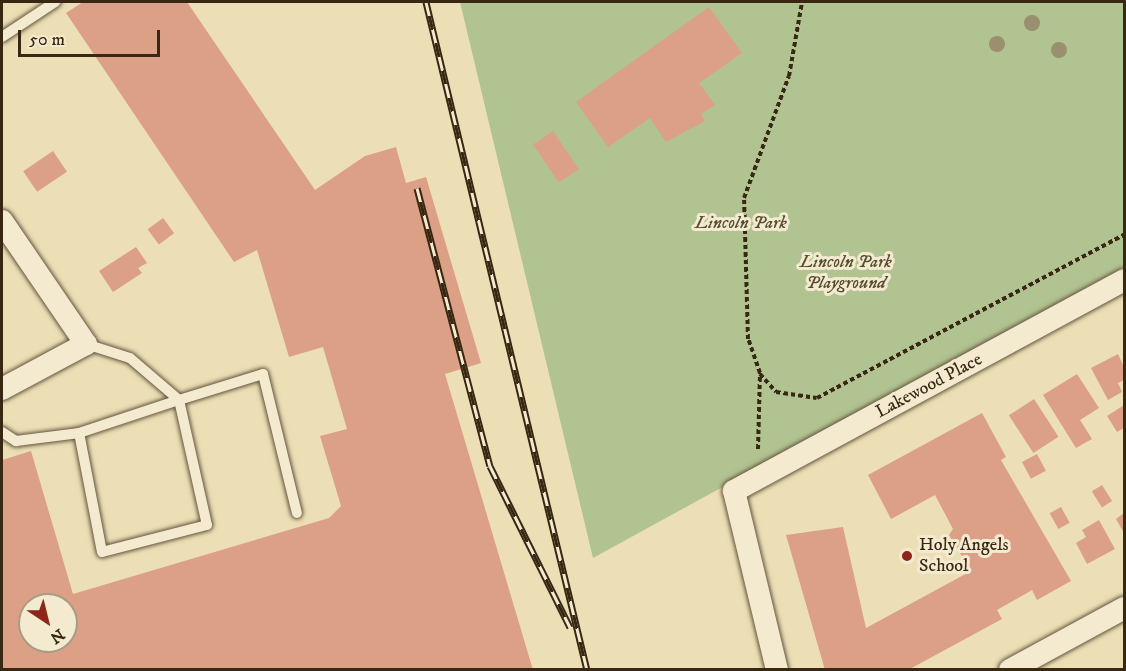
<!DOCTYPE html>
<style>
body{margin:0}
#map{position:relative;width:1126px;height:671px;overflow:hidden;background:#ecdfb6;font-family:"IM FELL DW Pica",serif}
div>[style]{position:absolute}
.green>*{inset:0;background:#b2c392}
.building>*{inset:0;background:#dba085;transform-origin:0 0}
.path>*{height:4px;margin-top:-2px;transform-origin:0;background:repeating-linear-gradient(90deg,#372713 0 4.5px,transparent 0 7.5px)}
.roads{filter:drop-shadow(0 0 2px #64553c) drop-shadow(0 0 2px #64553c)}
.service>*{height:10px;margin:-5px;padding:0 5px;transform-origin:5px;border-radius:5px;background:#f3ead0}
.minor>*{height:22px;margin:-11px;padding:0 11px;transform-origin:11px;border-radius:11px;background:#f3ead0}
.rail>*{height:7px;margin-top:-3.5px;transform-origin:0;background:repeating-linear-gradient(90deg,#f3ead0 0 14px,#372713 0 28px);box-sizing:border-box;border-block:2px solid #372713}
.trees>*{width:16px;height:16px;margin:-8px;border-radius:50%;background:#9a8f6e}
.dots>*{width:16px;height:16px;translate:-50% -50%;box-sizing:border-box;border:3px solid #f3ead0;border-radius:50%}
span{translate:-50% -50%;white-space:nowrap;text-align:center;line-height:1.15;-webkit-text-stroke:6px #f3ead0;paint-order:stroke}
.park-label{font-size:18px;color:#564e33;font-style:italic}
.street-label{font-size:18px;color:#372713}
.poi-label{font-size:18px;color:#372713}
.left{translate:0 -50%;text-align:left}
.frame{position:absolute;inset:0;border:3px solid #372713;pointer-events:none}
.north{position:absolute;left:18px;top:593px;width:60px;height:60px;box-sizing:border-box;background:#f3ead0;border:2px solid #a89c84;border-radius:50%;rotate:145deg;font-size:16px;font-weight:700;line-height:24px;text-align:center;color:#372713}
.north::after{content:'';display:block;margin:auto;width:21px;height:27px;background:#8f2418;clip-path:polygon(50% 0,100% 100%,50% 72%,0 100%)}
.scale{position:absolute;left:18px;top:30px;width:142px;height:27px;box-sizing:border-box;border:3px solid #372713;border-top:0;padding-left:8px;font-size:18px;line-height:21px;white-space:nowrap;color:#372713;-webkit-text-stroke:4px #f3ead0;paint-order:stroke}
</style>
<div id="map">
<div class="green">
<div style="clip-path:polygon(460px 2px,1124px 2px,1124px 267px,593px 558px)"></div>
</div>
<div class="building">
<div style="clip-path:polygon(evenodd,83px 2px,187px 2px,315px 190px,365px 156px,396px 147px,406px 183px,426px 177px,481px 363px,445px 374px,533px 670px,2px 670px,2px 460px,31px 451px,73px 594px,329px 518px,341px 506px,320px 436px,347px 429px,323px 347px,289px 357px,257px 250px,234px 262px,66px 13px,83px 2px,30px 605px,66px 605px,66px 641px,30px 641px,30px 605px)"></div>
<div style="clip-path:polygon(709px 7px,742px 53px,699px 83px,715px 105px,701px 114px,705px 121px,666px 142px,650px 118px,608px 147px,576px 102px)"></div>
<div style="left:553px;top:131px;width:46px;height:24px;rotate:56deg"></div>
<div style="left:53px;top:151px;width:25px;height:36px;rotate:56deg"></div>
<div style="left:163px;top:218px;width:19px;height:19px;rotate:54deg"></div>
<div style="clip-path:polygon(136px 247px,147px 263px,138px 268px,142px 273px,113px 292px,99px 271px)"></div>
<div style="clip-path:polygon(1118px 354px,1124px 367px,1124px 380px,1118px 383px,1122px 392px,1108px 400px,1091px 368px)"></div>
<div style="clip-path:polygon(1077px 374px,1099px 408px,1080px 420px,1092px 439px,1076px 448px,1043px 395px)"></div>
<div style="left:1034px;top:399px;width:45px;height:30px;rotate:57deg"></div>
<div style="clip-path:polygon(1124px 405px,1124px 428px,1117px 432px,1107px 416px)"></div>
<div style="clip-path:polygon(982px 413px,1006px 457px,1001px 460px,1071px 581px,1037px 600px,1032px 590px,1027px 593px,997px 610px,1002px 619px,908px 670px,825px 670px,786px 535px,843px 527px,866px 628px,971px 571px,949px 535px,953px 529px,935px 495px,891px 519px,868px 475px)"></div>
<div style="left:1037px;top:454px;width:19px;height:17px;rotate:62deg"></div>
<div style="left:1102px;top:485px;width:19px;height:12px;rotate:58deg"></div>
<div style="left:1061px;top:507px;width:18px;height:13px;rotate:61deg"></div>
<div style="clip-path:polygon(1124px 513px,1124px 533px,1116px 519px)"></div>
<div style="clip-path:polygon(1099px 520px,1115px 549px,1087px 564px,1076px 543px,1086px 537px,1082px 530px)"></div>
</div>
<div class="path">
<div style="left:760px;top:374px;width:24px;rotate:48deg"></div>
<div style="left:776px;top:392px;width:41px;rotate:8.3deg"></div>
<div style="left:817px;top:398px;width:348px;rotate:-28deg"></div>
<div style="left:758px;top:449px;width:76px;rotate:-88.5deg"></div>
<div style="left:760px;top:373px;width:36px;rotate:-109deg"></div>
<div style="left:748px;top:339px;width:141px;rotate:-91.6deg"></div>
<div style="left:744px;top:198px;width:130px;rotate:-69.8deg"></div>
<div style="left:789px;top:76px;width:75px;rotate:-80deg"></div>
</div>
<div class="roads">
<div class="service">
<div style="left:2px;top:37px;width:64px;rotate:-33.4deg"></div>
<div style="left:86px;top:344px;width:46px;rotate:17.7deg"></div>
<div style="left:130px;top:358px;width:65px;rotate:40.6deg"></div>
<div style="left:179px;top:400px;width:88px;rotate:-17.2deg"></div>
<div style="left:263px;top:374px;width:143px;rotate:76.3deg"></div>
<div style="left:179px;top:400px;width:128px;rotate:77.4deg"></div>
<div style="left:207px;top:525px;width:108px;rotate:165.6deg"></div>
<div style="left:102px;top:552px;width:121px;rotate:-100.9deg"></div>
<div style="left:79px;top:433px;width:105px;rotate:-18.3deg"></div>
<div style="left:2px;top:432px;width:17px;rotate:33deg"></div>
<div style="left:16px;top:441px;width:64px;rotate:-7.2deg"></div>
</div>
<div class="minor">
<div style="left:2px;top:221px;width:149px;rotate:55.7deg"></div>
<div style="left:86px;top:344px;width:95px;rotate:151.8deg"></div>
<div style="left:777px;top:670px;width:184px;rotate:-103.5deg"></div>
<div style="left:734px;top:491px;width:443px;rotate:-28.4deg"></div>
<div style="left:1010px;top:670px;width:130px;rotate:-28.5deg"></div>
</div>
</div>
<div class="rail">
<div style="left:426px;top:2px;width:687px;rotate:76.45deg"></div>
<div style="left:417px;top:188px;width:287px;rotate:75.3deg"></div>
<div style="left:490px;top:466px;width:180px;rotate:63.6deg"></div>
</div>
<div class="trees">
<div style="left:1032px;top:23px"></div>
<div style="left:997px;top:44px"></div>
<div style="left:1059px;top:50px"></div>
</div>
<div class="dots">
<div style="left:907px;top:556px;background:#8f2418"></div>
</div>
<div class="park-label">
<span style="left:741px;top:223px">Lincoln Park</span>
<span style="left:846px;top:273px">Lincoln Park<br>Playground</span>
</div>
<div class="street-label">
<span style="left:929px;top:386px;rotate:-28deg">Lakewood Place</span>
</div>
<div class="poi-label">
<span class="left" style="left:919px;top:556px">Holy Angels<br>School</span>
</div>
<div class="frame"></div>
<div class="north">N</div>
<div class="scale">50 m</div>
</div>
